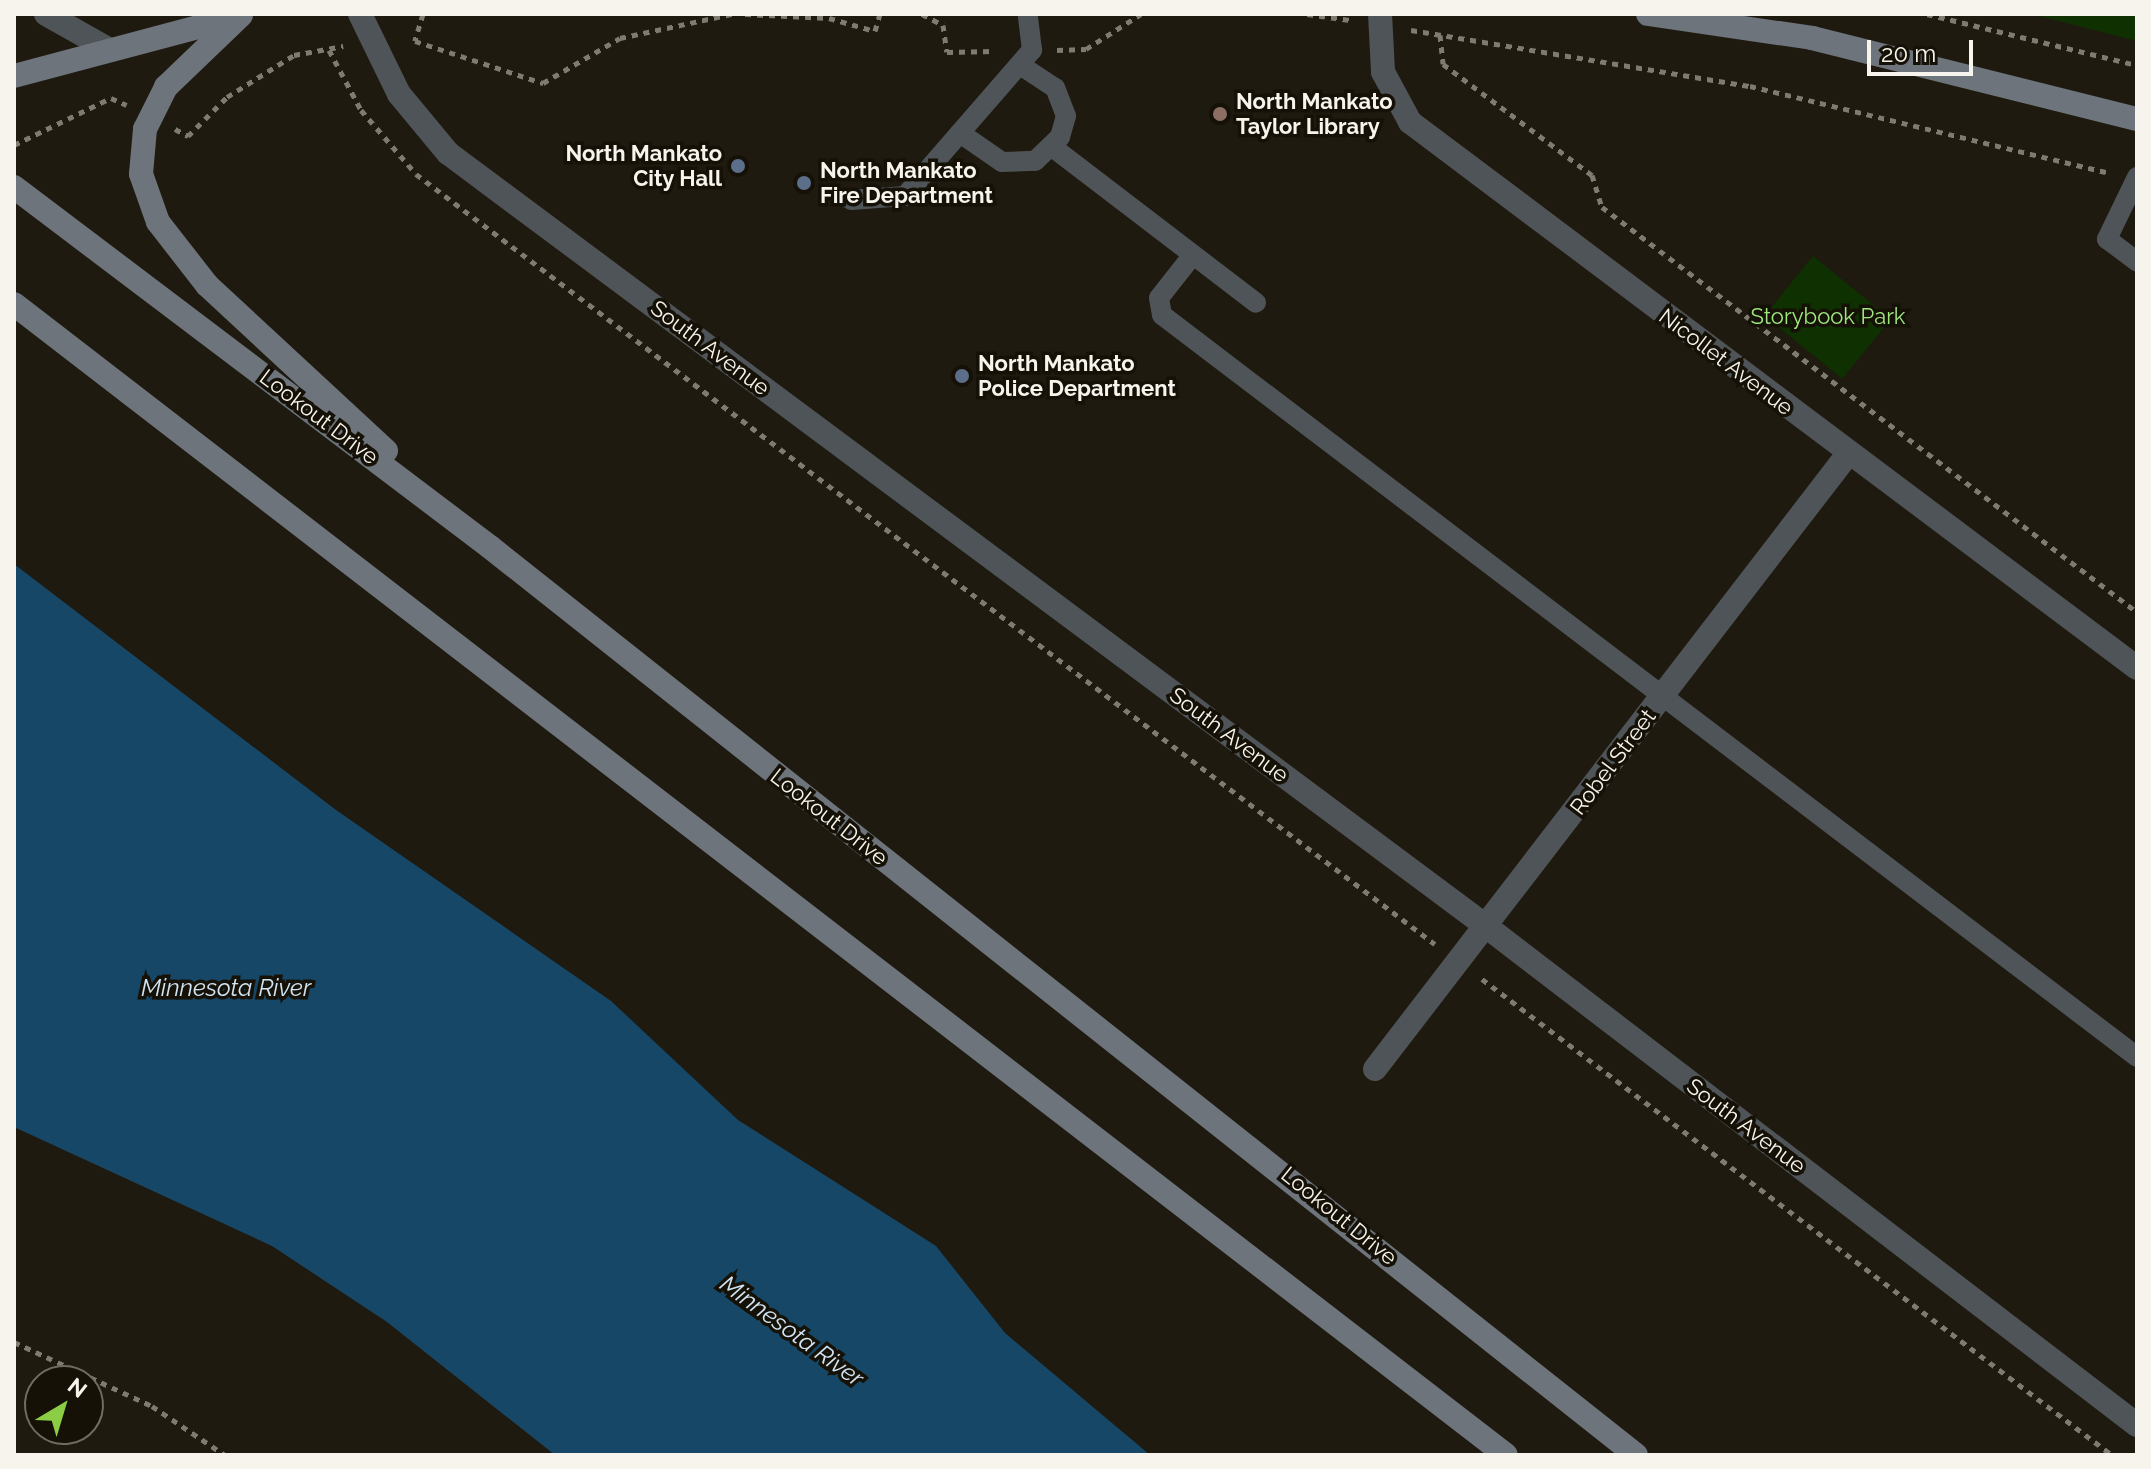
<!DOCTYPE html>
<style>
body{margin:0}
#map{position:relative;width:2151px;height:1469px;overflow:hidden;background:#1f1a0f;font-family:Raleway,sans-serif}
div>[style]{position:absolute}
.green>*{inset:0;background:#0f3000;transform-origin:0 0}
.water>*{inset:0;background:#164767}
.path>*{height:5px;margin-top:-2.5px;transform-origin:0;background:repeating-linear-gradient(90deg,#7f7b72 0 6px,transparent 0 12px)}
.lane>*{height:20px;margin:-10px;padding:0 10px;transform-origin:10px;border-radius:10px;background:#4f5458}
.street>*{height:24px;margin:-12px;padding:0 12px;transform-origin:12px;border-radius:12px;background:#4f5458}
.secondary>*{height:24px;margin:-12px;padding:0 12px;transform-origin:12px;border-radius:12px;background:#6d747c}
.dots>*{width:22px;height:22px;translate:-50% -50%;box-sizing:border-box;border:4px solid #151107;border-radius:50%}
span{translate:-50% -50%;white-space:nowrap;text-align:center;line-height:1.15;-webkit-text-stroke:7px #151107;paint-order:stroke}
.poi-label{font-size:22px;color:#f6f4ec;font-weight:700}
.left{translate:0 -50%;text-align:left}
.right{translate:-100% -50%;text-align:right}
.park-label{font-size:22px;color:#9ee77f}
.street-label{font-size:22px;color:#f6f4ec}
.water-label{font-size:24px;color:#d0e4f4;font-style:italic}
.frame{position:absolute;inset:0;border:16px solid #f6f4ec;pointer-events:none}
.north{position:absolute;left:24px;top:1365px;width:80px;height:80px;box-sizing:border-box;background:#151107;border:2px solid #6f6c63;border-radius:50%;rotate:38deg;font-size:22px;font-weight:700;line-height:32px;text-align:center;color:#f6f4ec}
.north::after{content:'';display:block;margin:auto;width:28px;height:36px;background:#8bce46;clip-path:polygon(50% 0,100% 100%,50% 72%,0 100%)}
.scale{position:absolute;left:1867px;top:40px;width:106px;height:36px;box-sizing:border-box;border:4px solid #f6f4ec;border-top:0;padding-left:10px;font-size:24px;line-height:28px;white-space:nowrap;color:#f6f4ec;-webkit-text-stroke:6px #151107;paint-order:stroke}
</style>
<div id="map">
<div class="green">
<div style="clip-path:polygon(2031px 14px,2137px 14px,2137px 41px)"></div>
<div style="left:1813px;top:256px;width:100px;height:77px;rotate:39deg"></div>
</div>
<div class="water">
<div style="clip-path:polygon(14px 564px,336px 810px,611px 1001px,738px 1120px,936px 1246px,1005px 1333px,1150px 1455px,555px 1455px,387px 1322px,272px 1246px,14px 1127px)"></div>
</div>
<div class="path">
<div style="left:423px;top:14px;width:28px;rotate:107deg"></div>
<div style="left:415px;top:41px;width:135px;rotate:18.2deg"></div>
<div style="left:543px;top:83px;width:89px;rotate:-30.3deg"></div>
<div style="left:620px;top:38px;width:115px;rotate:-12.1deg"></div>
<div style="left:745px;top:14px;width:84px;rotate:2.7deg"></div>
<div style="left:829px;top:18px;width:48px;rotate:15.8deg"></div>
<div style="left:875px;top:31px;width:18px;rotate:-74deg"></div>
<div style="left:922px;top:14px;width:24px;rotate:28deg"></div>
<div style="left:943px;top:25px;width:27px;rotate:82deg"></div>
<div style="left:947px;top:52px;width:48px;rotate:-1.2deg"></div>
<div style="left:1307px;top:14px;width:43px;rotate:7.9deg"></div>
<div style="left:1927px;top:14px;width:216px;rotate:13.7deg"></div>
<div style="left:1411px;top:30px;width:344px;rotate:9.4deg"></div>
<div style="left:1750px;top:86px;width:370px;rotate:13.6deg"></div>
<div style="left:1440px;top:35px;width:29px;rotate:84deg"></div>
<div style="left:1443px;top:64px;width:186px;rotate:36.7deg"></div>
<div style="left:1592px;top:175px;width:34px;rotate:73deg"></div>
<div style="left:1602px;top:207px;width:671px;rotate:37.13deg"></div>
<div style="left:329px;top:50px;width:68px;rotate:61.9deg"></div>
<div style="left:361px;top:110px;width:84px;rotate:49.3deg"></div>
<div style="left:416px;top:174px;width:1277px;rotate:37.08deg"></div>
<div style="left:1057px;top:50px;width:29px;rotate:-2deg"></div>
<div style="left:1086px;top:49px;width:65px;rotate:-32.5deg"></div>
<div style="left:175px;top:129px;width:15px;rotate:28deg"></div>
<div style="left:188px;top:136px;width:55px;rotate:-45deg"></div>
<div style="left:227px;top:97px;width:79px;rotate:-32.1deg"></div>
<div style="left:294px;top:55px;width:50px;rotate:-10.4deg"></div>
<div style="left:14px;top:145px;width:108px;rotate:-25.9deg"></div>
<div style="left:111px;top:98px;width:17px;rotate:24deg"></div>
<div style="left:1482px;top:979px;width:790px;rotate:37.07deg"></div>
<div style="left:14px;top:1342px;width:152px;rotate:24.9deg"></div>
<div style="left:152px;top:1406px;width:88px;rotate:33.9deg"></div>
</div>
<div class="lane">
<div style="left:960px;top:133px;width:51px;rotate:34.6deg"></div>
<div style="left:1002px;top:162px;width:33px;rotate:-2deg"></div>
<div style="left:1035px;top:161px;width:35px;rotate:-44deg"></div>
<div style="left:1060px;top:137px;width:22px;rotate:-74deg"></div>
<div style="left:1066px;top:116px;width:30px;rotate:-111deg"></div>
<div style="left:1055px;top:88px;width:42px;rotate:-146.7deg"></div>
<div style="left:1051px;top:146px;width:258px;rotate:37.4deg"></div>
<div style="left:2137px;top:177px;width:69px;rotate:115.8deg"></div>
<div style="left:2107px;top:239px;width:38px;rotate:37deg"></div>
<div style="left:851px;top:200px;width:54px;rotate:-4.2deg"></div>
<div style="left:905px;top:196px;width:194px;rotate:-49deg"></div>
<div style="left:1032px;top:50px;width:34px;rotate:-97deg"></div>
<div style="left:1192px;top:256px;width:53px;rotate:128.2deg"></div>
<div style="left:1159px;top:298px;width:17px;rotate:80deg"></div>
<div style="left:1162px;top:315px;width:1225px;rotate:37.27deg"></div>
</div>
<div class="street">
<div style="left:46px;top:14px;width:71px;rotate:29.4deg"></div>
<div style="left:360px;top:14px;width:89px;rotate:64deg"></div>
<div style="left:399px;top:94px;width:77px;rotate:50.3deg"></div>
<div style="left:448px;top:153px;width:1296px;rotate:36.68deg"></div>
<div style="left:1487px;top:927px;width:819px;rotate:37.46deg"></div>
<div style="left:1380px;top:14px;width:58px;rotate:87deg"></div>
<div style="left:1383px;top:72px;width:57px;rotate:61.6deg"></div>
<div style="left:1410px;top:122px;width:909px;rotate:36.91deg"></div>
<div style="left:1375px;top:1069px;width:776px;rotate:-52.44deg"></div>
</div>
<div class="secondary">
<div style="left:1648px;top:14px;width:166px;rotate:8.3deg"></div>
<div style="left:1812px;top:38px;width:335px;rotate:14deg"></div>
<div style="left:241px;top:15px;width:104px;rotate:136.2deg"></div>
<div style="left:166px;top:87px;width:47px;rotate:116.6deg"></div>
<div style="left:145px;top:129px;width:45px;rotate:95.1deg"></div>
<div style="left:141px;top:174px;width:51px;rotate:70.5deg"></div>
<div style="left:158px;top:222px;width:80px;rotate:52.1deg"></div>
<div style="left:207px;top:285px;width:244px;rotate:42.8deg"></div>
<div style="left:14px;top:76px;width:233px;rotate:-14.9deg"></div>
<div style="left:14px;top:187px;width:597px;rotate:37.1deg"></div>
<div style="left:490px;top:547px;width:1462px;rotate:38.39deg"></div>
<div style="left:14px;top:304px;width:1884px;rotate:37.65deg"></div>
</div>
<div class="dots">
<div style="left:1220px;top:114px;background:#8d6e63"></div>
<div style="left:738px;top:166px;background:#5c6f8a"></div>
<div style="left:804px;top:183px;background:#5c6f8a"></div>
<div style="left:962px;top:376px;background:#5c6f8a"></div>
</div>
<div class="poi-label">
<span class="left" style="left:1236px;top:114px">North Mankato<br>Taylor Library</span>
<span class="right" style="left:722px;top:166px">North Mankato<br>City Hall</span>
<span class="left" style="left:820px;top:183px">North Mankato<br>Fire Department</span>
<span class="left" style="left:978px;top:376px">North Mankato<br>Police Department</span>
</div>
<div class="park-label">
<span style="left:1828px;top:317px">Storybook Park</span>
</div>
<div class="street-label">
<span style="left:710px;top:348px;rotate:37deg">South Avenue</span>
<span style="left:1726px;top:362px;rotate:37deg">Nicollet Avenue</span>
<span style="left:319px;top:417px;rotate:37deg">Lookout Drive</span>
<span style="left:1229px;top:735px;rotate:37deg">South Avenue</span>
<span style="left:1613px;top:762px;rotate:-53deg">Robel Street</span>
<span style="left:829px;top:817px;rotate:38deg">Lookout Drive</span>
<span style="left:1746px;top:1126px;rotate:37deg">South Avenue</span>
<span style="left:1339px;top:1216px;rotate:39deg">Lookout Drive</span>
</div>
<div class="water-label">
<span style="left:226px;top:988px">Minnesota River</span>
<span style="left:792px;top:1331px;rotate:36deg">Minnesota River</span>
</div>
<div class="frame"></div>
<div class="north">N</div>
<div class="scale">20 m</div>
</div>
